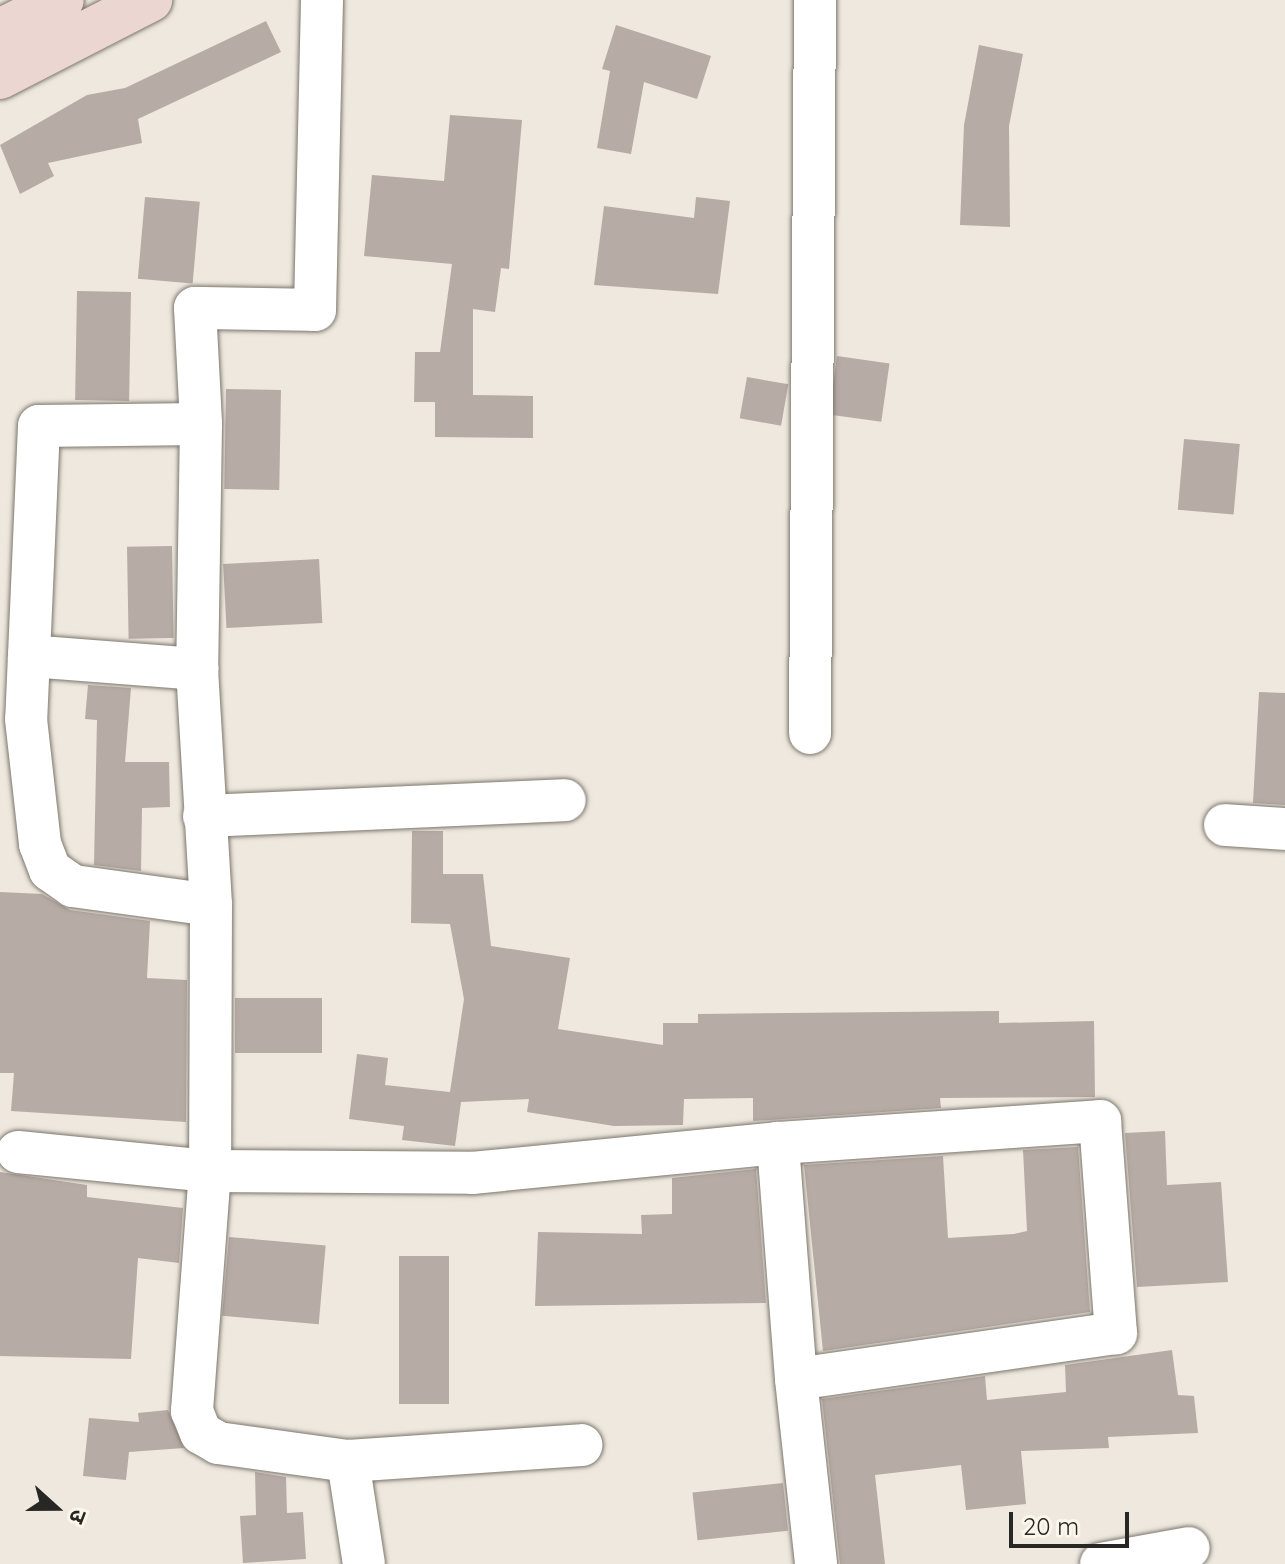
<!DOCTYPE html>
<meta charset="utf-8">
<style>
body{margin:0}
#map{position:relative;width:1285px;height:1564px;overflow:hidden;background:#eee8de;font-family:Quicksand,"Noto Sans Devanagari",sans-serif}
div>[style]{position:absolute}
.building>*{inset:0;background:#b7aba6;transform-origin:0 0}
.roads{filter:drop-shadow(0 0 2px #7c776d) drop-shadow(0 0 2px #7c776d)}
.minor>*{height:42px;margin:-21px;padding:0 21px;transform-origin:21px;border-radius:21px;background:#fff}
.secondary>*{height:44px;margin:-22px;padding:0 22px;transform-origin:22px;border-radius:22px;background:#ecd6d1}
span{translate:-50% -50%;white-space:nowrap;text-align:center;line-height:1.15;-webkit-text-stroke:8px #fbf6eb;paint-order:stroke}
.north{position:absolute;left:16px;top:1468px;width:80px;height:80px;-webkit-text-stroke:6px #fbf6eb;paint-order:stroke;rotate:111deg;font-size:22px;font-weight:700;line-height:32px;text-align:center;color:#292723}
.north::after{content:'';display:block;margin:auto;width:28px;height:36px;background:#292723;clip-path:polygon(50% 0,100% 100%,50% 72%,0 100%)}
.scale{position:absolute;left:1009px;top:1512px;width:120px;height:36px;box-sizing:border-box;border:4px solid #292723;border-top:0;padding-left:10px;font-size:24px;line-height:28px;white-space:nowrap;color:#292723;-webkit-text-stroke:6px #fbf6eb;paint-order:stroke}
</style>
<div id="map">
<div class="building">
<div style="clip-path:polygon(266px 21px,281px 52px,138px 119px,142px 143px,48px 163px,54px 176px,20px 194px,0 145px,87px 95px,125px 88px)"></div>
<div style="clip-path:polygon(616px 25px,711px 56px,697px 99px,644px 82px,631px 154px,597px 148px,610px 71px,602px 69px)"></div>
<div style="clip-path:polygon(979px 45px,1023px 54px,1009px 126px,1010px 227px,960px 225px,964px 125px)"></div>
<div style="clip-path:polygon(450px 115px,522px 120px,509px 269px,501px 268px,495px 312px,473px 309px,473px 395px,533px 396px,533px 438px,435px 437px,435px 402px,414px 402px,415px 352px,440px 352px,452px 264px,364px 256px,372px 175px,444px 181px)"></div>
<div style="left:145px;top:197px;width:55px;height:82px;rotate:5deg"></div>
<div style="clip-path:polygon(696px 197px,730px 201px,718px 294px,594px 285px,604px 206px,694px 218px)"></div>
<div style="left:131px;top:292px;width:109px;height:54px;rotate:91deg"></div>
<div style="left:837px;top:356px;width:53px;height:59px;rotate:8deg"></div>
<div style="left:747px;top:377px;width:42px;height:42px;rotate:10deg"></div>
<div style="left:226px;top:389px;width:55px;height:100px;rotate:1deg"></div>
<div style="left:1184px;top:439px;width:56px;height:71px;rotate:5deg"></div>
<div style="left:172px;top:546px;width:92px;height:45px;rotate:89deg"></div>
<div style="left:319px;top:559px;width:64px;height:96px;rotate:87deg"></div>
<div style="clip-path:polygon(88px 685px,131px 688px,125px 762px,169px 762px,170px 807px,142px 808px,141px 871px,94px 865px,97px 720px,85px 719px)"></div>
<div style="clip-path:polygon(1259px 692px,1285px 693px,1285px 805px,1253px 803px)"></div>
<div style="clip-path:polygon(412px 831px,443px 831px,443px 874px,483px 874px,491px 946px,570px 958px,558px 1029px,663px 1045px,663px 1023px,698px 1023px,698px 1014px,999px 1011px,999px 1023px,1094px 1021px,1095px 1097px,940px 1098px,941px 1108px,753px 1121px,753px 1098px,684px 1099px,683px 1125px,614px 1126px,527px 1112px,529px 1099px,461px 1102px,455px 1146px,402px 1140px,404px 1126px,349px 1119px,357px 1054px,388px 1058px,385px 1085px,450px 1092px,464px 999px,450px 924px,411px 923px)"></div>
<div style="clip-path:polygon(0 892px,42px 894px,70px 910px,150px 921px,147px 978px,187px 980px,186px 1122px,11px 1111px,14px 1073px,0 1073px)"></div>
<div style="left:322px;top:998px;width:55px;height:87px;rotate:90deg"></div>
<div style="clip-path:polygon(1165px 1131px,1167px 1185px,1221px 1182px,1228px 1282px,1137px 1287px,1125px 1133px)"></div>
<div style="clip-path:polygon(1078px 1147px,1090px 1312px,823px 1351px,804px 1165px,943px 1156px,948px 1238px,1014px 1234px,1027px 1231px,1023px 1150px)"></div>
<div style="clip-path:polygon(756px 1169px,766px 1303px,535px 1306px,538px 1232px,642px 1234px,641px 1215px,672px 1214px,672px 1178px)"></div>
<div style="clip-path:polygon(0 1172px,87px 1185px,87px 1197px,183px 1208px,179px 1263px,138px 1258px,131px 1359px,0 1356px)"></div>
<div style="left:229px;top:1237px;width:97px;height:79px;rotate:5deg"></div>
<div style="left:399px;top:1256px;width:50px;height:148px"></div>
<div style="clip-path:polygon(1172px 1350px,1178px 1395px,1194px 1396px,1198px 1433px,1108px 1437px,1109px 1448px,1021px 1451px,1026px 1504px,966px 1510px,961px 1465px,875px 1475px,885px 1564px,840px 1564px,822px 1399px,985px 1376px,987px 1400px,1066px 1392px,1065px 1365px)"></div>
<div style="clip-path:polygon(168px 1410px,184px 1448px,129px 1452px,126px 1480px,83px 1476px,89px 1418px,139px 1422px,138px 1413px)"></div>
<div style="clip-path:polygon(255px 1472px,286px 1477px,287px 1513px,303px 1512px,306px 1559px,243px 1563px,240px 1516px,256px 1515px)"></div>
<div style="left:783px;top:1483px;width:48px;height:91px;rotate:84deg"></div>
</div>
<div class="roads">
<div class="minor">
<div style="left:322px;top:0;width:310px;rotate:91.3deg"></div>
<div style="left:315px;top:310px;width:120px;rotate:-179deg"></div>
<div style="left:195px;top:308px;width:116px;rotate:87deg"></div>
<div style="left:201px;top:424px;width:245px;rotate:90.9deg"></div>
<div style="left:197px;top:669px;width:236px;rotate:86.6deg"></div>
<div style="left:211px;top:905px;width:266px;rotate:90.2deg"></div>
<div style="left:210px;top:1171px;width:241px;rotate:94.3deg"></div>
<div style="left:192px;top:1411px;width:24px;rotate:68deg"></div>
<div style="left:201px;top:1433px;width:20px;rotate:30deg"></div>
<div style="left:218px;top:1443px;width:131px;rotate:7.9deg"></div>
<div style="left:348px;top:1461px;width:234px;rotate:-3.9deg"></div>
<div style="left:201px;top:424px;width:162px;rotate:179.3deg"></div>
<div style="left:39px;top:426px;width:293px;rotate:92.5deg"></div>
<div style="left:26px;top:719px;width:126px;rotate:83.6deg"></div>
<div style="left:40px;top:844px;width:28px;rotate:69deg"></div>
<div style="left:50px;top:870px;width:28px;rotate:35deg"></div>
<div style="left:73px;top:886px;width:139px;rotate:7.8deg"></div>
<div style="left:29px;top:656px;width:169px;rotate:4.4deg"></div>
<div style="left:810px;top:733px;width:733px;rotate:-89.61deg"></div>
<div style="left:204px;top:816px;width:361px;rotate:-2.5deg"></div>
<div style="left:1225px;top:825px;width:60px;rotate:3.8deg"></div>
<div style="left:18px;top:1152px;width:193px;rotate:5.7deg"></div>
<div style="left:210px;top:1171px;width:262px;rotate:0.4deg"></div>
<div style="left:472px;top:1173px;width:307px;rotate:-5.6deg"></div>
<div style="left:778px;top:1143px;width:323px;rotate:-3.9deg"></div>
<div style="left:1100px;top:1121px;width:213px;rotate:85.7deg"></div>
<div style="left:1116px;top:1333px;width:323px;rotate:171.8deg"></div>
<div style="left:796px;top:1379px;width:237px;rotate:-94.4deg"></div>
<div style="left:796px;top:1379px;width:186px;rotate:83.8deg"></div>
<div style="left:348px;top:1461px;width:104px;rotate:81.2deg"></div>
<div style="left:1101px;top:1564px;width:89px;rotate:-10.3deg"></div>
</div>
<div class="secondary">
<div style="left:0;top:31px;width:69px;rotate:-26.6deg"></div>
<div style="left:0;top:77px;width:169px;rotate:-27.2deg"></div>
</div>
</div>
<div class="north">उ</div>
<div class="scale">20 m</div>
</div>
